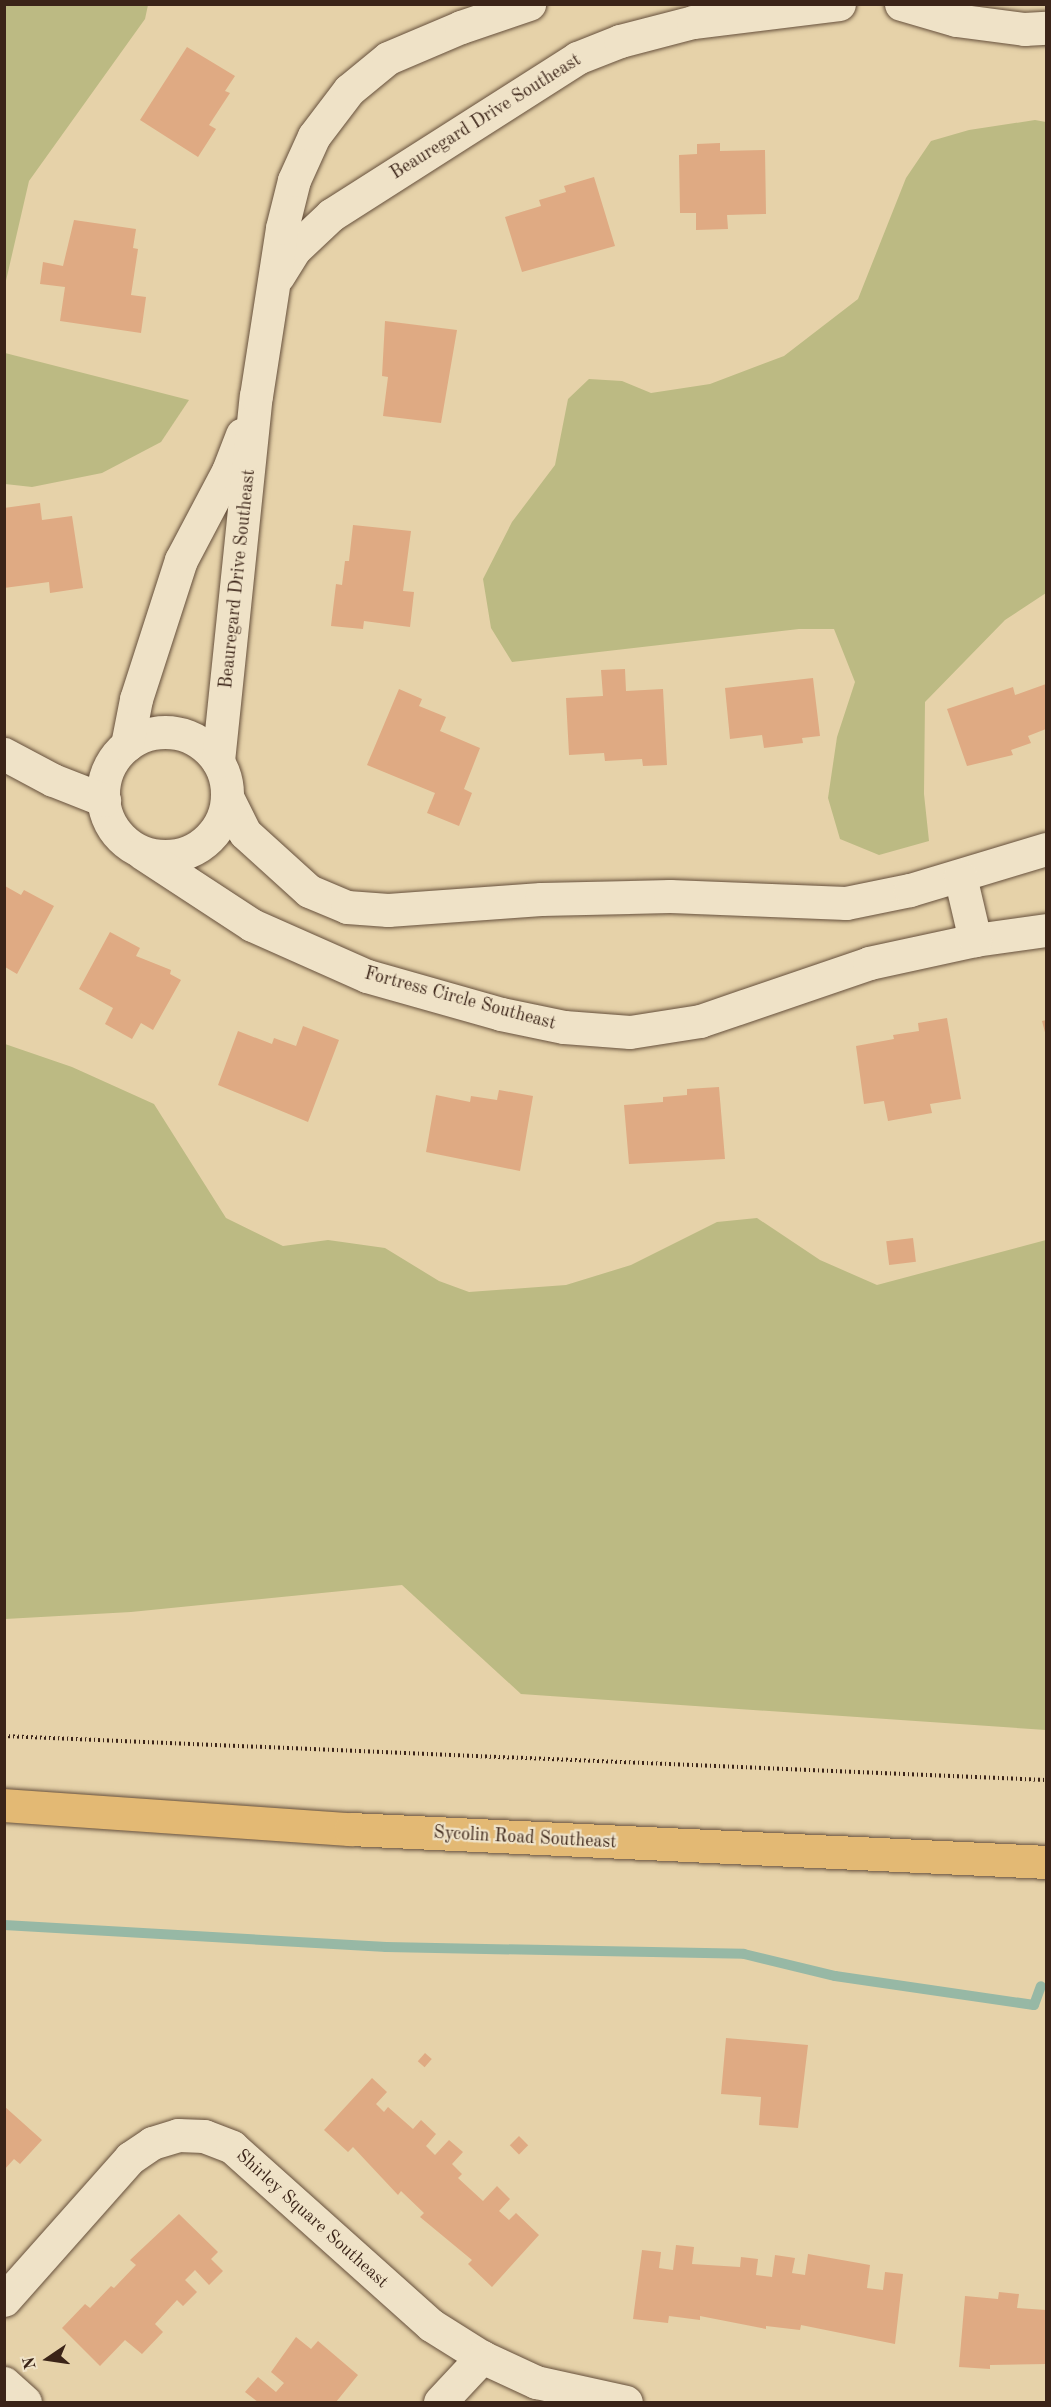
<!DOCTYPE html>
<style>
body{margin:0}
#map{position:relative;width:1051px;height:2407px;overflow:hidden;background:#e6d2a9;font-family:"Old Standard TT",serif}
div>[style]{position:absolute}
.green>*{inset:0;background:#bcba83}
.stream>*{height:10px;margin:-5px;padding:0 5px;transform-origin:5px;border-radius:5px;background:#97b8a5}
.building>*{inset:0;background:#dfaa83;transform-origin:0 0}
.path>*{height:4px;margin-top:-2px;transform-origin:0;background:repeating-linear-gradient(90deg,#3b2418 0 1.5px,transparent 0 4.5px)}
.roads{filter:drop-shadow(0 0 2px #66503c) drop-shadow(0 0 2px #66503c)}
.minor>*{height:33px;margin:-16.5px;padding:0 16.5px;transform-origin:16.5px;border-radius:16.5px;background:#efe2c7}
.minor>.ring{margin:-16.5px;padding:0;box-sizing:content-box;background:none;border:33px solid #efe2c7;border-radius:50%}
.major>*{height:33px;margin:-16.5px;padding:0 16.5px;transform-origin:16.5px;border-radius:16.5px;background:#e3b974}
span{translate:-50% -50%;white-space:nowrap;text-align:center;line-height:1.15;-webkit-text-stroke:4.5px #efe2c7;paint-order:stroke}
.street-label{font-size:18px;color:#3b2418}
.frame{position:absolute;inset:0;border:6px solid #3b2418;pointer-events:none}
.north{position:absolute;left:18px;top:2329px;width:60px;height:60px;-webkit-text-stroke:4px #efe2c7;paint-order:stroke;rotate:257deg;font-size:16px;font-weight:700;line-height:24px;text-align:center;color:#3b2418}
.north::after{content:'';display:block;margin:auto;width:21px;height:27px;background:#3b2418;clip-path:polygon(50% 0,100% 100%,50% 72%,0 100%)}
</style>
<div id="map">
<div class="green">
<div style="clip-path:polygon(5px 4px,148px 5px,145px 19px,29px 181px,5px 285px)"></div>
<div style="clip-path:polygon(1035px 120px,1046px 122px,1046px 593px,1005px 620px,925px 702px,924px 794px,929px 841px,879px 855px,840px 839px,828px 798px,837px 737px,855px 682px,834px 629px,799px 629px,512px 662px,491px 628px,483px 579px,512px 522px,555px 465px,568px 399px,589px 379px,622px 381px,651px 393px,710px 384px,784px 356px,858px 299px,906px 178px,931px 141px,969px 130px)"></div>
<div style="clip-path:polygon(4px 353px,5px 353px,189px 400px,161px 442px,102px 473px,32px 487px,5px 484px)"></div>
<div style="clip-path:polygon(5px 1044px,72px 1067px,154px 1104px,226px 1218px,283px 1246px,328px 1240px,385px 1248px,439px 1281px,469px 1292px,566px 1285px,631px 1265px,717px 1222px,757px 1218px,820px 1260px,877px 1285px,1046px 1240px,1046px 1730px,521px 1694px,402px 1585px,131px 1612px,5px 1619px)"></div>
</div>
<div class="stream">
<div style="left:4px;top:1925px;width:383px;rotate:3.3deg"></div>
<div style="left:386px;top:1947px;width:358px;rotate:1.1deg"></div>
<div style="left:744px;top:1954px;width:94px;rotate:13.6deg"></div>
<div style="left:835px;top:1976px;width:201px;rotate:8.3deg"></div>
<div style="left:1034px;top:2005px;width:20px;rotate:-70deg"></div>
</div>
<div class="building">
<div style="clip-path:polygon(187px 47px,235px 76px,225px 91px,230px 93px,209px 125px,216px 129px,198px 157px,140px 120px)"></div>
<div style="clip-path:polygon(720px 143px,720px 151px,765px 150px,766px 214px,727px 215px,728px 229px,696px 230px,696px 213px,680px 213px,679px 155px,697px 154px,697px 144px)"></div>
<div style="clip-path:polygon(594px 177px,615px 246px,522px 272px,505px 217px,541px 206px,539px 200px,566px 192px,564px 186px)"></div>
<div style="clip-path:polygon(74px 220px,136px 229px,133px 248px,138px 249px,131px 295px,146px 297px,141px 333px,60px 321px,65px 287px,40px 284px,43px 262px,63px 266px)"></div>
<div style="clip-path:polygon(385px 321px,457px 330px,441px 423px,383px 416px,388px 377px,382px 376px)"></div>
<div style="clip-path:polygon(40px 503px,42px 520px,72px 516px,83px 588px,50px 593px,49px 582px,4px 588px,4px 508px)"></div>
<div style="clip-path:polygon(353px 525px,411px 531px,403px 591px,414px 592px,410px 627px,364px 621px,363px 629px,331px 626px,336px 584px,342px 585px,345px 561px,349px 561px)"></div>
<div style="clip-path:polygon(625px 669px,626px 691px,663px 689px,667px 765px,643px 766px,642px 759px,605px 761px,604px 753px,569px 755px,566px 698px,603px 696px,601px 670px)"></div>
<div style="clip-path:polygon(813px 678px,820px 736px,802px 738px,803px 743px,764px 748px,762px 735px,730px 739px,725px 688px)"></div>
<div style="clip-path:polygon(1046px 684px,1046px 729px,1028px 736px,1031px 743px,1011px 750px,1013px 755px,967px 766px,947px 709px,1013px 687px,1015px 695px)"></div>
<div style="clip-path:polygon(399px 689px,422px 699px,419px 706px,446px 717px,440px 731px,480px 748px,464px 789px,472px 793px,459px 826px,427px 813px,435px 793px,367px 765px)"></div>
<div style="clip-path:polygon(5px 886px,21px 895px,24px 890px,54px 906px,17px 974px,5px 967px)"></div>
<div style="clip-path:polygon(110px 932px,140px 948px,136px 956px,171px 970px,170px 974px,181px 980px,153px 1030px,141px 1023px,132px 1039px,105px 1024px,113px 1008px,79px 989px)"></div>
<div style="clip-path:polygon(947px 1018px,961px 1099px,930px 1104px,932px 1113px,888px 1121px,884px 1101px,864px 1104px,856px 1046px,894px 1039px,893px 1035px,919px 1031px,918px 1023px)"></div>
<div style="clip-path:polygon(1046px 1020px,1046px 1036px,1042px 1021px)"></div>
<div style="clip-path:polygon(303px 1026px,339px 1040px,308px 1122px,218px 1085px,238px 1031px,272px 1044px,274px 1038px,296px 1046px)"></div>
<div style="clip-path:polygon(719px 1087px,725px 1159px,629px 1164px,624px 1105px,663px 1102px,663px 1097px,687px 1095px,687px 1089px)"></div>
<div style="clip-path:polygon(499px 1090px,533px 1096px,520px 1171px,426px 1152px,436px 1095px,470px 1102px,471px 1096px,497px 1100px)"></div>
<div style="left:913px;top:1238px;width:24px;height:27px;rotate:83deg"></div>
<div style="clip-path:polygon(726px 2038px,808px 2045px,798px 2128px,759px 2125px,761px 2097px,721px 2094px)"></div>
<div style="left:425px;top:2053px;width:9px;height:11px;rotate:41deg"></div>
<div style="clip-path:polygon(372px 2078px,387px 2092px,376px 2104px,384px 2112px,388px 2107px,413px 2129px,421px 2120px,436px 2134px,426px 2146px,435px 2155px,449px 2140px,463px 2152px,452px 2164px,462px 2174px,458px 2178px,483px 2201px,497px 2186px,510px 2199px,499px 2211px,509px 2220px,516px 2213px,539px 2235px,492px 2287px,468px 2264px,472px 2260px,420px 2217px,424px 2213px,401px 2191px,398px 2195px,353px 2147px,348px 2152px,324px 2130px)"></div>
<div style="clip-path:polygon(4px 2106px,42px 2140px,20px 2164px,14px 2159px,4px 2170px)"></div>
<div style="left:519px;top:2136px;width:13px;height:13px;rotate:45deg"></div>
<div style="clip-path:polygon(179px 2214px,218px 2252px,211px 2259px,223px 2271px,209px 2285px,195px 2270px,185px 2280px,197px 2292px,183px 2306px,177px 2300px,155px 2324px,163px 2332px,142px 2354px,125px 2340px,100px 2366px,62px 2328px,85px 2304px,90px 2308px,111px 2286px,114px 2288px,136px 2265px,130px 2260px)"></div>
<div style="clip-path:polygon(676px 2245px,694px 2247px,692px 2264px,740px 2267px,741px 2257px,758px 2259px,756px 2275px,772px 2277px,775px 2255px,795px 2258px,792px 2273px,805px 2275px,808px 2254px,870px 2265px,867px 2288px,883px 2290px,885px 2272px,903px 2274px,895px 2344px,801px 2325px,800px 2330px,766px 2326px,766px 2329px,700px 2316px,700px 2320px,669px 2316px,668px 2323px,633px 2319px,642px 2250px,661px 2252px,659px 2268px,673px 2270px)"></div>
<div style="clip-path:polygon(999px 2292px,1019px 2294px,1017px 2308px,1046px 2310px,1046px 2364px,990px 2365px,990px 2369px,959px 2367px,965px 2296px,998px 2299px)"></div>
<div style="clip-path:polygon(296px 2337px,311px 2349px,318px 2341px,358px 2375px,336px 2402px,258px 2402px,245px 2392px,258px 2377px,276px 2392px,284px 2383px,271px 2372px)"></div>
</div>
<div class="path">
<div style="left:4px;top:1736px;width:1043px;rotate:2.42deg"></div>
</div>
<div class="roads">
<div class="minor">
<div style="left:901px;top:4px;width:57px;rotate:16.2deg"></div>
<div style="left:956px;top:20px;width:69px;rotate:7.5deg"></div>
<div style="left:1024px;top:29px;width:22px;rotate:-3deg"></div>
<div style="left:278px;top:276px;width:32px;rotate:-58deg"></div>
<div style="left:295px;top:249px;width:50px;rotate:-43.4deg"></div>
<div style="left:331px;top:215px;width:292px;rotate:-32.5deg"></div>
<div style="left:577px;top:58px;width:46px;rotate:-21.6deg"></div>
<div style="left:620px;top:41px;width:75px;rotate:-14.6deg"></div>
<div style="left:693px;top:22px;width:147px;rotate:-7deg"></div>
<div class="ring" style="left:103px;top:732px;width:91px;height:91px"></div>
<div style="left:127px;top:745px;width:47px;rotate:-78.9deg"></div>
<div style="left:136px;top:699px;width:146px;rotate:-72.1deg"></div>
<div style="left:181px;top:560px;width:101px;rotate:-62.2deg"></div>
<div style="left:228px;top:471px;width:39px;rotate:-69deg"></div>
<div style="left:4px;top:754px;width:55px;rotate:28deg"></div>
<div style="left:53px;top:780px;width:55px;rotate:21.4deg"></div>
<div style="left:218px;top:761px;width:367px;rotate:-84.1deg"></div>
<div style="left:256px;top:396px;width:170px;rotate:-81.2deg"></div>
<div style="left:282px;top:228px;width:49px;rotate:-76deg"></div>
<div style="left:294px;top:180px;width:48px;rotate:-65.6deg"></div>
<div style="left:314px;top:136px;width:58px;rotate:-52.7deg"></div>
<div style="left:349px;top:90px;width:50px;rotate:-39.4deg"></div>
<div style="left:388px;top:58px;width:79px;rotate:-23deg"></div>
<div style="left:461px;top:27px;width:72px;rotate:-18.7deg"></div>
<div style="left:227px;top:797px;width:40px;rotate:63.4deg"></div>
<div style="left:245px;top:833px;width:86px;rotate:42.2deg"></div>
<div style="left:309px;top:891px;width:41px;rotate:22.8deg"></div>
<div style="left:347px;top:907px;width:41px;rotate:4.2deg"></div>
<div style="left:388px;top:910px;width:153px;rotate:-4.1deg"></div>
<div style="left:541px;top:899px;width:129px;rotate:-1.3deg"></div>
<div style="left:670px;top:896px;width:176px;rotate:2.3deg"></div>
<div style="left:846px;top:903px;width:65px;rotate:-11.5deg"></div>
<div style="left:910px;top:890px;width:142px;rotate:-16.8deg"></div>
<div style="left:142px;top:853px;width:131px;rotate:33.2deg"></div>
<div style="left:252px;top:925px;width:126px;rotate:23.9deg"></div>
<div style="left:367px;top:976px;width:139px;rotate:15.8deg"></div>
<div style="left:501px;top:1014px;width:64px;rotate:11.7deg"></div>
<div style="left:564px;top:1027px;width:66px;rotate:4.3deg"></div>
<div style="left:630px;top:1032px;width:71px;rotate:-8.9deg"></div>
<div style="left:700px;top:1021px;width:179px;rotate:-18.9deg"></div>
<div style="left:869px;top:963px;width:108px;rotate:-12.2deg"></div>
<div style="left:975px;top:940px;width:72px;rotate:-8deg"></div>
<div style="left:960px;top:876px;width:66px;rotate:76.8deg"></div>
<div style="left:4px;top:2300px;width:190px;rotate:-48.4deg"></div>
<div style="left:130px;top:2158px;width:27px;rotate:-34deg"></div>
<div style="left:152px;top:2143px;width:27px;rotate:-17deg"></div>
<div style="left:178px;top:2135px;width:26px;rotate:2deg"></div>
<div style="left:204px;top:2136px;width:30px;rotate:21deg"></div>
<div style="left:232px;top:2147px;width:267px;rotate:41.8deg"></div>
<div style="left:431px;top:2325px;width:60px;rotate:32.1deg"></div>
<div style="left:482px;top:2357px;width:60px;rotate:24.8deg"></div>
<div style="left:536px;top:2382px;width:92px;rotate:12.5deg"></div>
<div style="left:4px;top:2383px;width:28px;rotate:42deg"></div>
<div style="left:440px;top:2402px;width:62px;rotate:-47deg"></div>
</div>
<div class="major">
<div style="left:4px;top:1805px;width:347px;rotate:4deg"></div>
<div style="left:350px;top:1829px;width:697px;rotate:2.71deg"></div>
</div>
</div>
<div class="street-label">
<span style="left:486px;top:117px;rotate:-32deg">Beauregard Drive Southeast</span>
<span style="left:238px;top:579px;rotate:-84deg">Beauregard Drive Southeast</span>
<span style="left:460px;top:999px;rotate:15deg">Fortress Circle Southeast</span>
<span style="left:525px;top:1838px;rotate:3deg">Sycolin Road Southeast</span>
<span style="left:312px;top:2219px;rotate:42deg">Shirley Square Southeast</span>
</div>
<div class="frame"></div>
<div class="north">N</div>
</div>
